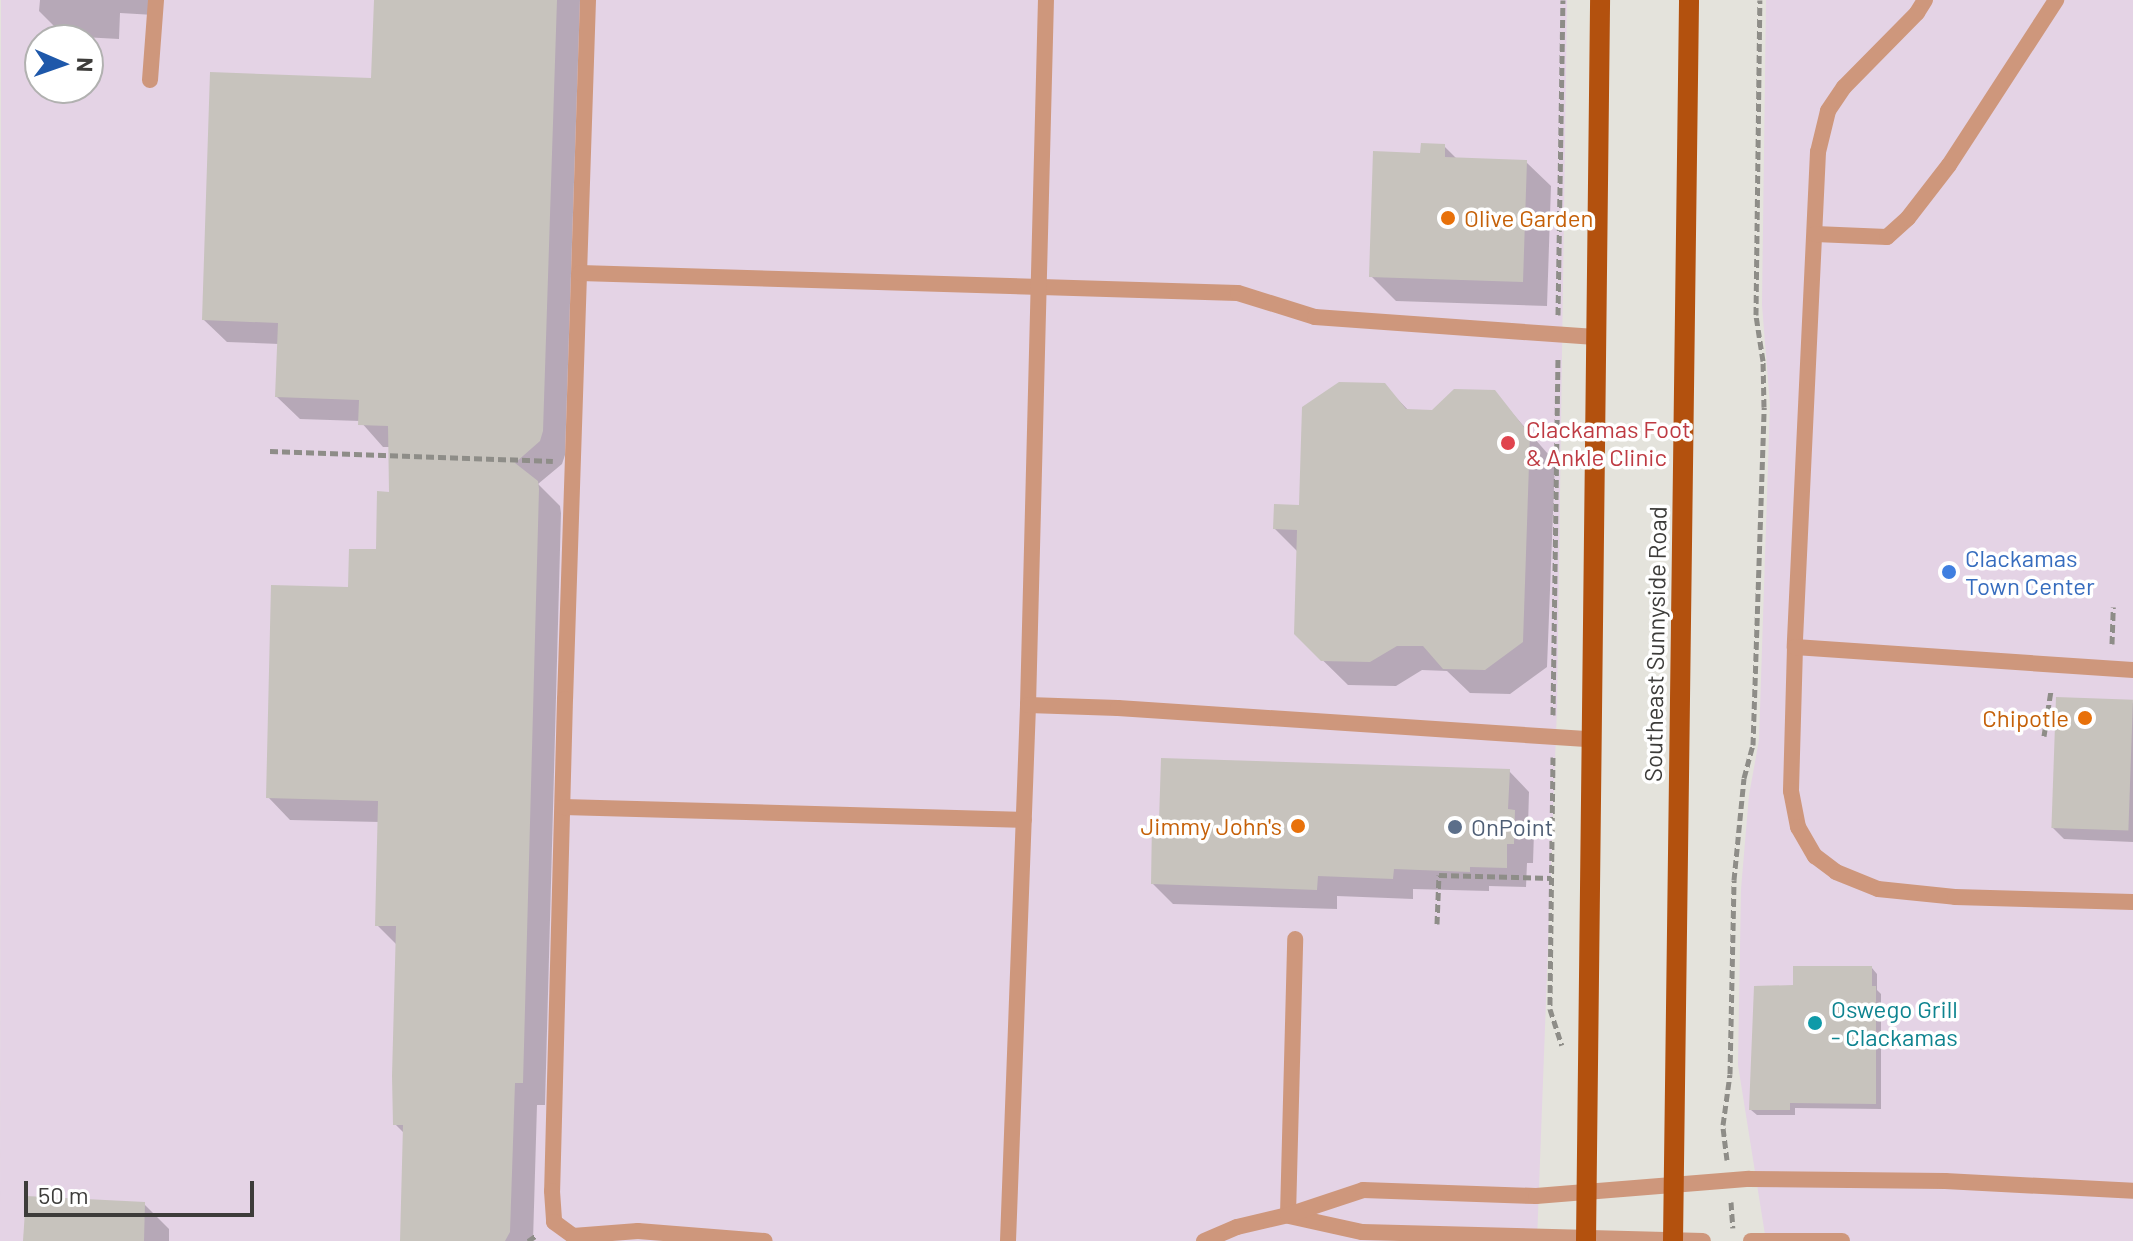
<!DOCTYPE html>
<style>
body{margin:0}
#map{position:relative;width:2133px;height:1241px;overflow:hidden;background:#e4e3dc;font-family:Barlow,sans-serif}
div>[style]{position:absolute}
.commercial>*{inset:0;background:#e4d3e5}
.shadow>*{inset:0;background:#0003}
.building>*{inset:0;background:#c7c3bd;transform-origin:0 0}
.path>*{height:5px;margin-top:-2.5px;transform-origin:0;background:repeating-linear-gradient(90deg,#8e8d88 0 8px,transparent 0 12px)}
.lane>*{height:16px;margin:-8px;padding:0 8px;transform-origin:8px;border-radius:8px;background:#ce977c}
.primary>*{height:20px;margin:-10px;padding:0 10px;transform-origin:10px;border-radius:10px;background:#b3510e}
.dots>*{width:22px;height:22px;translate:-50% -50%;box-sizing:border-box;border:4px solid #fff;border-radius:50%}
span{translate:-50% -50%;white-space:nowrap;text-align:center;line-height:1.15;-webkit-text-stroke:7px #fff;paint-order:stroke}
.food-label{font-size:24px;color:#c56008}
.left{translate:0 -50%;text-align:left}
.right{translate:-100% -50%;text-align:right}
.health-label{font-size:24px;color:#be3a42}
.shop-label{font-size:24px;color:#366cbe}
.street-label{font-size:24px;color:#3d3c3a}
.service-label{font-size:24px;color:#4e5e75}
.culture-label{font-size:24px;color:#0d838f}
.north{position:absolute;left:24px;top:24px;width:80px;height:80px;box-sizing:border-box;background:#fff;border:2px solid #b1b1b0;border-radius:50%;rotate:92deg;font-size:22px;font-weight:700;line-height:32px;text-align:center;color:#3d3c3a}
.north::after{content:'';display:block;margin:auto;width:28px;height:36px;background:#1e58aa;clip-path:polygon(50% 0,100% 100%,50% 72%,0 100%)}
.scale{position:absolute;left:24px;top:1181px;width:230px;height:36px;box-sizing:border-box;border:4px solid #3d3c3a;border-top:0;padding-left:10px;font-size:24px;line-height:28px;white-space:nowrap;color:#3d3c3a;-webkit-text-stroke:6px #fff;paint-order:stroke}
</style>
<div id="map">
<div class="commercial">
<div style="clip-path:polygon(evenodd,1px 0,1567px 0,1557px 707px,1537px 1241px,0 1241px,1px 0,40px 40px,88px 40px,88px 88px,40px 88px,40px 40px)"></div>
<div style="clip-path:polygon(1766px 0,2133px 0,2133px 1241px,1766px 1241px,1738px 1065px,1741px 889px,1749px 795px,1759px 740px,1770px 405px,1762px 305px)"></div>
</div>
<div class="shadow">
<div style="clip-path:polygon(40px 0,155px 0,154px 15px,120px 13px,119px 39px,64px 36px,39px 11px)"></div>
<div style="clip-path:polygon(376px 0,580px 0,565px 455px,562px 464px,538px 484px,560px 506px,561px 513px,545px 1105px,537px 1105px,533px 1241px,402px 1241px,405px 1134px,395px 1124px,398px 946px,377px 925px,380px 822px,290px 820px,268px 797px,350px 589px,378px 551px,391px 494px,390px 447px,383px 447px,360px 421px,300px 419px,277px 397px,279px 344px,227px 342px,204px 320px,373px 80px)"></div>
<div style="clip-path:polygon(1444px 146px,1457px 159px,1526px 162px,1551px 186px,1547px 306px,1396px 301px,1371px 276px,1422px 155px)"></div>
<div style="clip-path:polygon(1384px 385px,1410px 412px,1433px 412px,1494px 392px,1555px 462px,1547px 667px,1510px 694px,1470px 693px,1447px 671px,1422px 670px,1396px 686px,1348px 685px,1296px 634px,1298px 552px,1275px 529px,1301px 507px)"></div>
<div style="clip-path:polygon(2133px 702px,2133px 842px,2064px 839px,2052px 827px)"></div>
<div style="clip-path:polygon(1509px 771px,1529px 792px,1528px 826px,1534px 832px,1533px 863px,1527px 863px,1526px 887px,1489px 886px,1489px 891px,1413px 889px,1413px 899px,1337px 896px,1337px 909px,1173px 904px,1153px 884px)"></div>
<div style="clip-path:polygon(1872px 968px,1877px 974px,1877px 990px,1881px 994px,1881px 1109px,1795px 1108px,1795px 1115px,1757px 1115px,1751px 1110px,1795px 987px)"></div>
<div style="clip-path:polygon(144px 1204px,169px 1229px,169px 1241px,25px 1241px)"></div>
</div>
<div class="building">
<div style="clip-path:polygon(374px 0,557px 0,543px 431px,540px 441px,515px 463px,538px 481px,539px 489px,523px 1083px,515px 1083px,510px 1232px,505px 1241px,400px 1241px,403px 1125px,393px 1125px,392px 1076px,396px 926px,375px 926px,378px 801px,266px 798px,271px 585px,348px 587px,349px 549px,376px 549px,377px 491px,389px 492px,388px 426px,358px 425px,359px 400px,275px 397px,278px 323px,202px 320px,210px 72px,371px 78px)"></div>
<div style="clip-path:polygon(1421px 143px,1445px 144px,1445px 157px,1527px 160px,1523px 282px,1369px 277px,1373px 151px,1420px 153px)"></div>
<div style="clip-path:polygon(1339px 382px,1385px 383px,1406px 409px,1432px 410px,1454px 389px,1495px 390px,1530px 435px,1523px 642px,1485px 670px,1443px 669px,1423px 646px,1397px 646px,1370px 662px,1321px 661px,1294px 634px,1297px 530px,1273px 529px,1274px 504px,1299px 505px,1302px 407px)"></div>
<div style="left:2056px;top:697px;width:77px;height:131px;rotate:2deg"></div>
<div style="clip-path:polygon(1161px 758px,1510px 769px,1508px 809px,1515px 810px,1514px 844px,1507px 844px,1507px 868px,1470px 867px,1470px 872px,1394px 869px,1393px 879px,1318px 876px,1317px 890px,1151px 884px,1152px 821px,1159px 821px)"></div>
<div style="clip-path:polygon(1793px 966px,1872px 966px,1872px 986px,1876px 986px,1876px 1104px,1790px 1103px,1790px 1110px,1749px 1110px,1754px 986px,1793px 985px)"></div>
<div style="clip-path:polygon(26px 1196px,145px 1202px,144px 1241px,23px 1241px)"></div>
</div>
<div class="path">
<div style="left:1558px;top:315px;width:315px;rotate:-89.1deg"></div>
<div style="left:270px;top:451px;width:283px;rotate:2deg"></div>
<div style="left:2112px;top:644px;width:37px;rotate:-88deg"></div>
<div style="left:1553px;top:715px;width:358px;rotate:-89.2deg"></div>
<div style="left:2044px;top:736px;width:47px;rotate:-81.3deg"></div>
<div style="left:1553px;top:757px;width:252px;rotate:90.7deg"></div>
<div style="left:1550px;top:1009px;width:38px;rotate:72deg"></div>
<div style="left:1437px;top:924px;width:49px;rotate:-87.7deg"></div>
<div style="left:1439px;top:875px;width:112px;rotate:1.5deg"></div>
<div style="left:1727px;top:1160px;width:35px;rotate:-97deg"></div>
<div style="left:1723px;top:1125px;width:51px;rotate:-82.2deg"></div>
<div style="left:1730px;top:1074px;width:194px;rotate:-88.8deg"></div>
<div style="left:1734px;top:880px;width:102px;rotate:-84.4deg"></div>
<div style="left:1744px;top:778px;width:34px;rotate:-75deg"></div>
<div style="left:1753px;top:745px;width:338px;rotate:-88.1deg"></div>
<div style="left:1764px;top:407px;width:46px;rotate:-91.2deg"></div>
<div style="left:1763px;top:361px;width:47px;rotate:-98.7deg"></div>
<div style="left:1756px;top:315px;width:315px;rotate:-89.3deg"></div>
<div style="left:1731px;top:1202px;width:26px;rotate:86deg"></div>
<div style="left:528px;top:1241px;width:11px;rotate:-34deg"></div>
</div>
<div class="lane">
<div style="left:588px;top:0;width:699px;rotate:91.88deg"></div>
<div style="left:565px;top:699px;width:492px;rotate:91.5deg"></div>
<div style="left:552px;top:1191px;width:31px;rotate:86deg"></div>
<div style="left:554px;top:1222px;width:24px;rotate:36deg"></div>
<div style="left:573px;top:1236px;width:65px;rotate:-4.4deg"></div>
<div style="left:638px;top:1231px;width:127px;rotate:4.5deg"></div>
<div style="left:1925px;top:0;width:15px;rotate:122deg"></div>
<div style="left:1917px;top:13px;width:104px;rotate:134.6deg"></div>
<div style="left:1844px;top:87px;width:29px;rotate:124deg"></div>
<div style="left:1828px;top:111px;width:42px;rotate:103.7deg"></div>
<div style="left:1818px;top:152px;width:496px;rotate:92.7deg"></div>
<div style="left:1795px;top:647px;width:144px;rotate:91.6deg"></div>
<div style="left:1791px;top:791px;width:37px;rotate:79deg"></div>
<div style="left:1798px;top:827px;width:34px;rotate:60deg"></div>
<div style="left:1815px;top:856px;width:26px;rotate:37deg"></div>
<div style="left:1836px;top:872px;width:45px;rotate:22deg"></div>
<div style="left:1878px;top:889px;width:77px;rotate:5.9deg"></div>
<div style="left:1955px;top:897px;width:178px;rotate:1.6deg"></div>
<div style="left:150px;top:80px;width:80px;rotate:-85.7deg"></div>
<div style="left:1815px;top:234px;width:72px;rotate:2.4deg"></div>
<div style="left:1887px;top:237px;width:28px;rotate:-42deg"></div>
<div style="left:1908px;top:218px;width:67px;rotate:-52.3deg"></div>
<div style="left:1949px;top:165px;width:197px;rotate:-57deg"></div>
<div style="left:580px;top:273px;width:658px;rotate:1.74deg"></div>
<div style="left:1238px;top:293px;width:81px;rotate:17.3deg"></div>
<div style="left:1315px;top:317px;width:281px;rotate:4.1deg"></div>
<div style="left:1795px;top:647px;width:339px;rotate:3.9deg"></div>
<div style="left:1028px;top:705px;width:705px;rotate:-88.54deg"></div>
<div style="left:563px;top:807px;width:461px;rotate:1.6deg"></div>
<div style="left:1288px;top:1215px;width:276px;rotate:-88.5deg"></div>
<div style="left:1289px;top:1216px;width:75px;rotate:12.4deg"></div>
<div style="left:1362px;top:1232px;width:341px;rotate:1.5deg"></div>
<div style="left:1008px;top:1241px;width:536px;rotate:-87.86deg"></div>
<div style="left:1028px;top:705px;width:90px;rotate:1.9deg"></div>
<div style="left:1118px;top:708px;width:473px;rotate:3.8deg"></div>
<div style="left:1204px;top:1241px;width:36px;rotate:-23deg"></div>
<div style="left:1237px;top:1227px;width:52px;rotate:-13.2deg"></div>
<div style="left:1288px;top:1215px;width:79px;rotate:-18.4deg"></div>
<div style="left:1363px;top:1190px;width:173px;rotate:2deg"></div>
<div style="left:1536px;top:1196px;width:214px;rotate:-4.6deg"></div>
<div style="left:1749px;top:1179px;width:196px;rotate:0.6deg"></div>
<div style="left:1945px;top:1181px;width:188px;rotate:3deg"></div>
<div style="left:1751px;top:1241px;width:91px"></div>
</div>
<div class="primary">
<div style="left:1586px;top:1241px;width:1241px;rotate:-89.35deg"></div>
<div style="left:1673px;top:1241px;width:1241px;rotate:-89.26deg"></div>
</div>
<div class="dots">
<div style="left:1448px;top:218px;background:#e8710a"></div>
<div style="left:1508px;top:443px;background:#e0444e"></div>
<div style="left:1949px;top:572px;background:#3f7fe0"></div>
<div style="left:2085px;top:718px;background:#e8710a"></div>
<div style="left:1298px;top:826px;background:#e8710a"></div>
<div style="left:1455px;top:827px;background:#5c6f8a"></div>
<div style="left:1815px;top:1023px;background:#0f9aa8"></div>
</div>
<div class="food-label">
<span class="left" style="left:1464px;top:218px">Olive Garden</span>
<span class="right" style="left:2069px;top:718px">Chipotle</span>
<span class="right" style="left:1282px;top:826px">Jimmy John's</span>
</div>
<div class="health-label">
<span class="left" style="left:1526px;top:443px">Clackamas Foot<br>&amp; Ankle Clinic</span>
</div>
<div class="shop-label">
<span class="left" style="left:1965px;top:572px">Clackamas<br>Town Center</span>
</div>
<div class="street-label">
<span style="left:1655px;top:644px;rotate:-89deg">Southeast Sunnyside Road</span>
</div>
<div class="service-label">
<span class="left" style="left:1471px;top:827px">OnPoint</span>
</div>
<div class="culture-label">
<span class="left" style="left:1831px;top:1023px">Oswego Grill<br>- Clackamas</span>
</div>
<div class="north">N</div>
<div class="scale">50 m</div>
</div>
